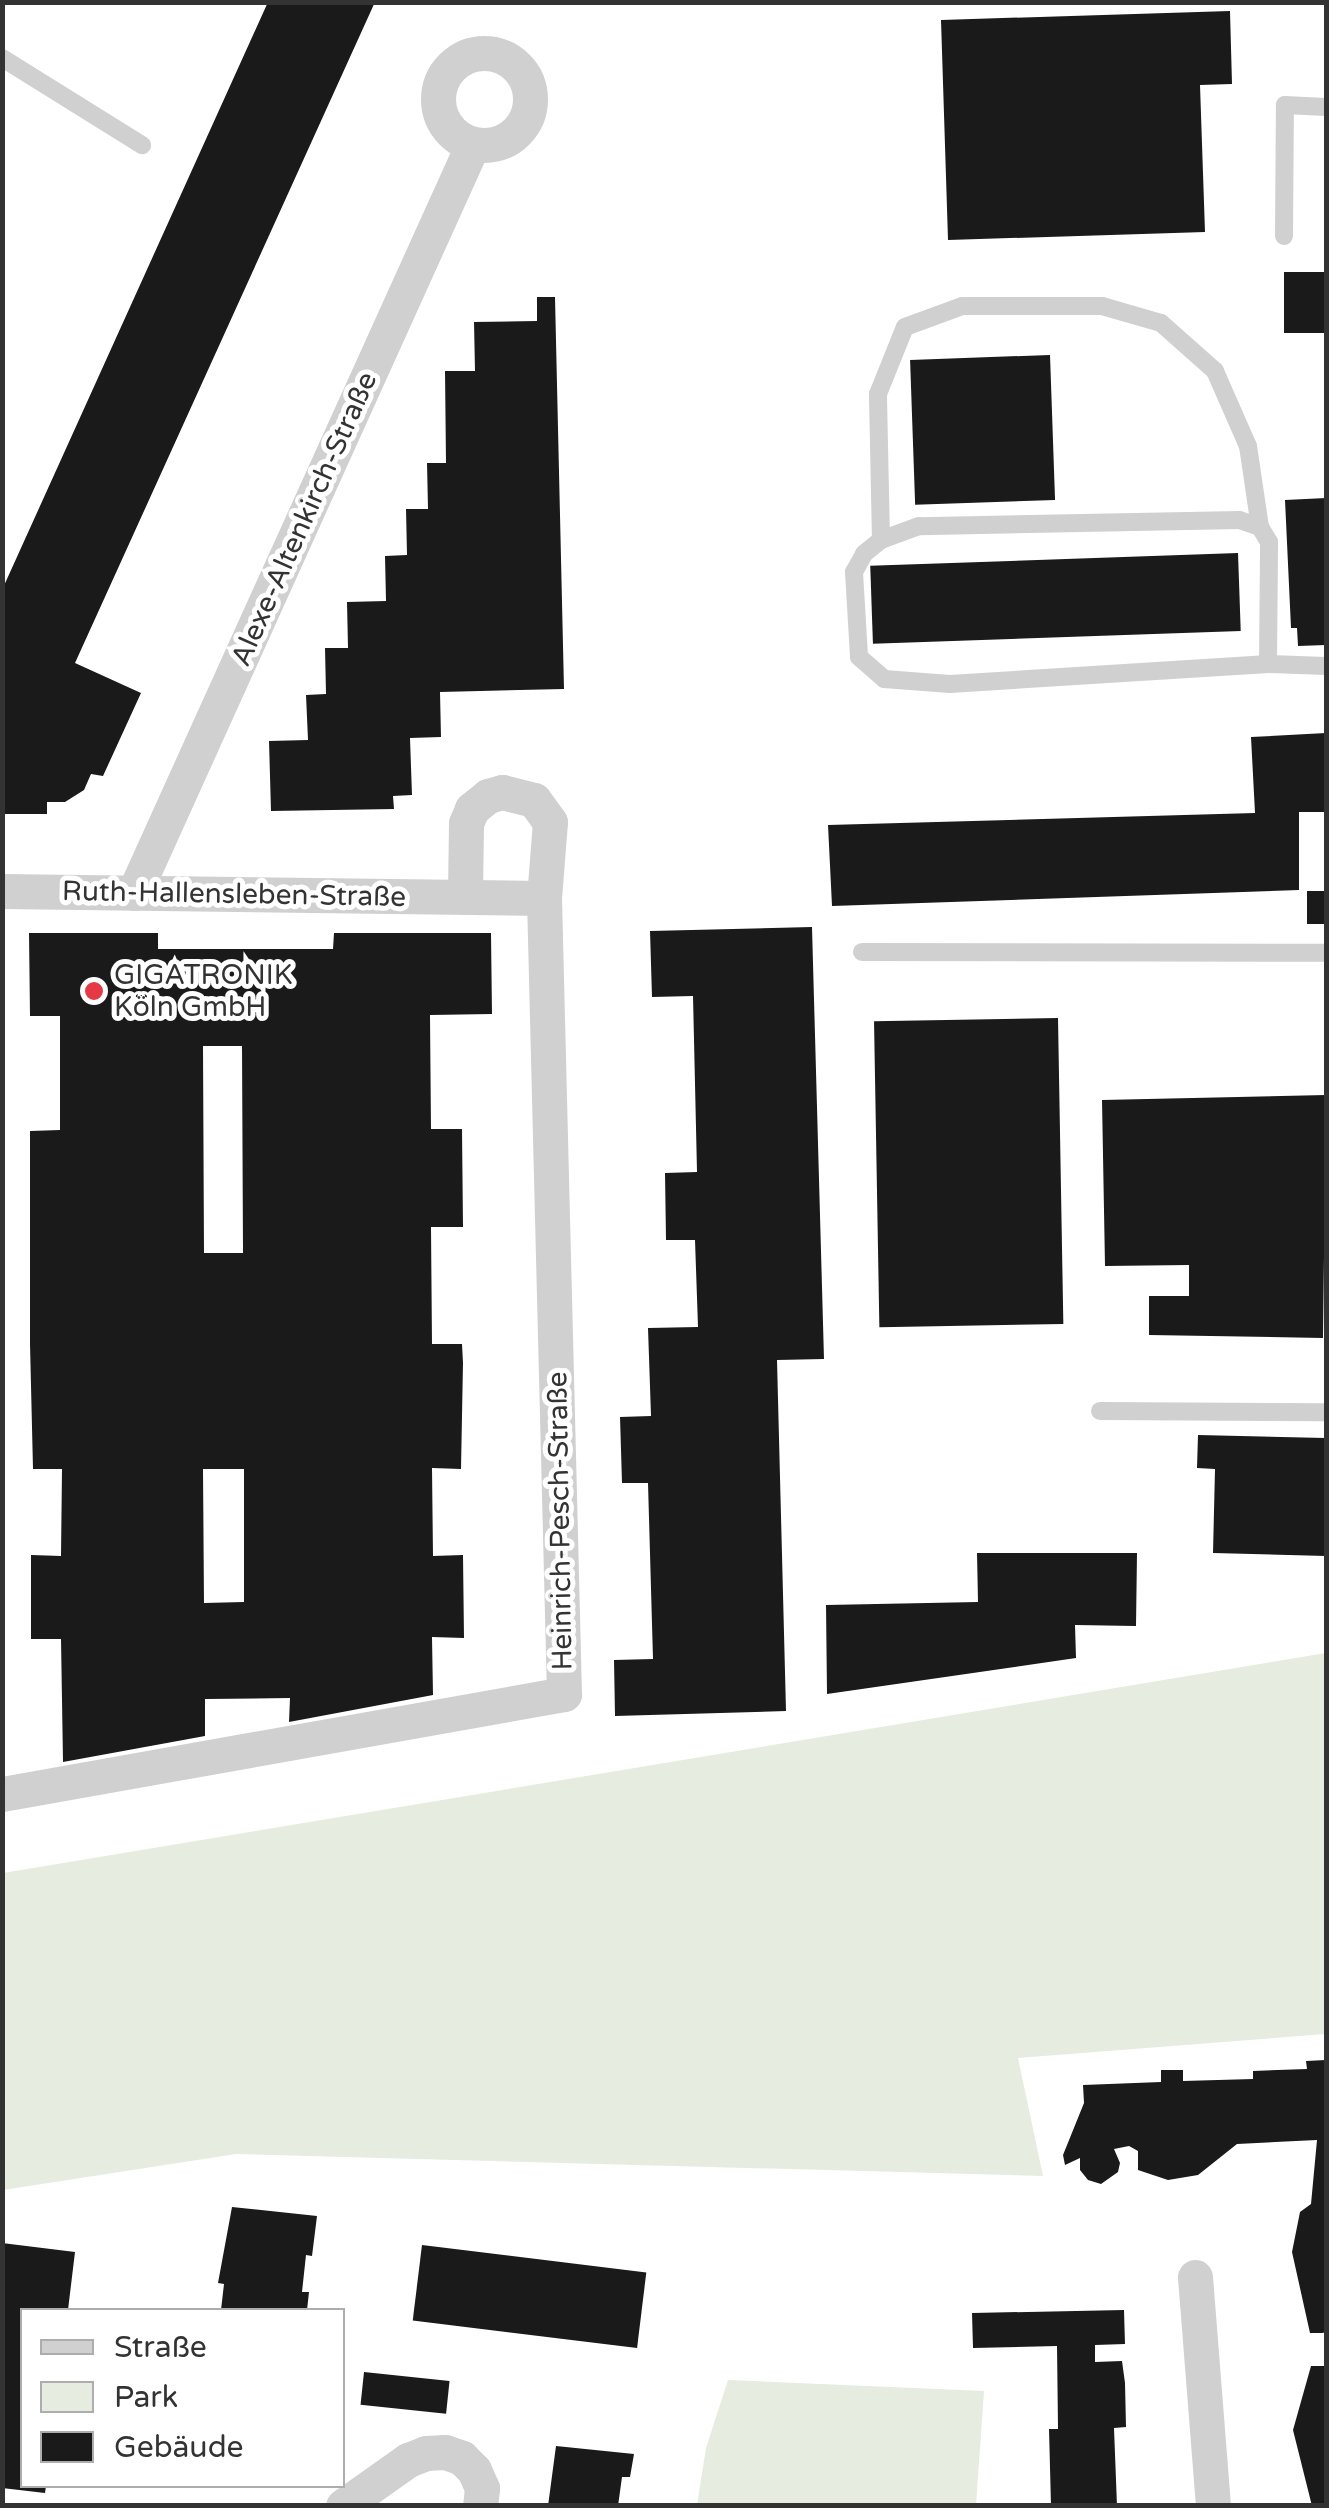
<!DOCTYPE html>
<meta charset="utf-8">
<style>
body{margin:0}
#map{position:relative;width:1329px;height:2508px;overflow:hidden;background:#fff;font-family:"Varela Round",sans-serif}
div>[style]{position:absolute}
.green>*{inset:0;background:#e6ecdf}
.building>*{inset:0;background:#1a1a1a;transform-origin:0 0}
.service>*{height:18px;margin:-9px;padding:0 9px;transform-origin:9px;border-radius:9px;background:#d0d0d0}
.minor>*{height:35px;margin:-17.5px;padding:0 17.5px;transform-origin:17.5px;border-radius:17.5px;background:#d0d0d0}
.minor>.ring{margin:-17.5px;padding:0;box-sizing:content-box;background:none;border:35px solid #d0d0d0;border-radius:50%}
.dots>*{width:28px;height:28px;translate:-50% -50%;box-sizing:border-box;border:5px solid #fff;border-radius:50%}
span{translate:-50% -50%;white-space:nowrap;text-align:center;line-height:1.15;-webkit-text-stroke:10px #fff;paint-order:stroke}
.street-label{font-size:28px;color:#333}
.poi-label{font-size:28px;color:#333}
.left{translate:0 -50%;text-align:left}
.frame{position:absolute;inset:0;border:5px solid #333;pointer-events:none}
.legend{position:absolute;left:20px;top:2308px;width:325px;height:180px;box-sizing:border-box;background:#fff;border:2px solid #adadad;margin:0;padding:12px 18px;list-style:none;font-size:30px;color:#333}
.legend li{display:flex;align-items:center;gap:20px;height:50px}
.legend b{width:50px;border:2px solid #adadad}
</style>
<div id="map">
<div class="green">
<div style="clip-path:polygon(1326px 1653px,1326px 2034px,1018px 2058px,1043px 2176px,236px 2154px,3px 2190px,3px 1873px)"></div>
<div style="clip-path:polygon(728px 2380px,984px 2391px,976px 2505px,697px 2505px,706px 2448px)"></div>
</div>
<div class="building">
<div style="clip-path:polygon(268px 2px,375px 2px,75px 663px,141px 693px,103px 776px,91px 774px,84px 790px,65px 802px,47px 802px,47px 814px,2px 814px,2px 590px)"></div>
<div style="clip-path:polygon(1230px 11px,1232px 84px,1200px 85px,1205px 232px,948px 240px,941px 20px)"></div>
<div style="left:1326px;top:272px;width:61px;height:42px;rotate:90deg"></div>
<div style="clip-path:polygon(537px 297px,555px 297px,564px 689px,440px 692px,441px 737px,410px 738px,412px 795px,393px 796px,394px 809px,271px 811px,269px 741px,308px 740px,306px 695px,326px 694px,325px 648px,348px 648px,347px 602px,386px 601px,385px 556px,407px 555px,406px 509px,428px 509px,427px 463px,446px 463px,445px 371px,475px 371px,474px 322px,537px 321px)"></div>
<div style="left:1050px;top:355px;width:145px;height:140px;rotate:88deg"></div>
<div style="clip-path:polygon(1326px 498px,1326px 645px,1298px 646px,1297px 628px,1291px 628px,1285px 500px)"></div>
<div style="left:1238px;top:553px;width:78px;height:368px;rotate:88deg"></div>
<div style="clip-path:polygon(1326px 733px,1326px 812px,1299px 812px,1299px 890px,832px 906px,828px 825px,1255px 813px,1251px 737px)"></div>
<div style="left:1307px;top:891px;width:19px;height:33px"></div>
<div style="clip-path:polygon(812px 927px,824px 1359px,777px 1360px,786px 1711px,615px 1716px,614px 1660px,653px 1659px,648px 1483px,622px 1483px,620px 1417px,651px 1416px,648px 1328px,698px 1327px,695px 1240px,666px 1240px,665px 1173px,697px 1172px,693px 996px,652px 997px,650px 931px)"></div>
<div style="clip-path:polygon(evenodd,29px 933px,158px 933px,158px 949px,333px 949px,334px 933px,491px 933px,492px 1014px,430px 1015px,431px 1129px,462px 1129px,463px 1227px,431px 1227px,432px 1344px,462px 1344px,463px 1363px,461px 1469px,432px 1468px,433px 1556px,463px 1555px,464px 1638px,432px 1637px,433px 1695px,289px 1722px,290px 1698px,205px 1699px,205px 1736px,63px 1762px,61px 1639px,31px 1639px,31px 1555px,61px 1556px,62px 1469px,33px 1469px,30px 1344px,30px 1131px,60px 1130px,60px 1016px,30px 1016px,29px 933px,203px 1046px,242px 1046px,243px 1253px,204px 1253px,203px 1046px,29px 933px,203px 1469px,244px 1469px,244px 1602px,204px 1603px,203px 1469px)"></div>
<div style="left:1058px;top:1018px;width:306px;height:184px;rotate:89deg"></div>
<div style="clip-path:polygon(1326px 1095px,1323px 1338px,1149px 1335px,1149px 1296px,1189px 1296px,1189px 1265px,1105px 1266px,1102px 1100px)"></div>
<div style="clip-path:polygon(1198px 1435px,1326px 1438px,1326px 1556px,1213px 1553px,1215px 1469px,1197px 1468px)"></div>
<div style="clip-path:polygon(977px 1553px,1137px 1553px,1136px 1626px,1075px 1625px,1076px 1658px,827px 1694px,826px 1605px,978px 1602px)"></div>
<div style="clip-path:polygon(1326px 2060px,1326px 2331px,1323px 2333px,1310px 2333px,1292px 2252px,1300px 2212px,1311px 2204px,1317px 2140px,1237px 2144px,1198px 2175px,1168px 2180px,1138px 2170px,1138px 2151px,1129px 2146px,1114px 2149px,1120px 2163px,1118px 2172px,1101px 2184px,1088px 2180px,1080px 2170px,1080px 2158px,1065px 2165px,1063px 2155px,1084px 2103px,1083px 2085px,1161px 2082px,1161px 2070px,1183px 2070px,1183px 2081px,1253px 2079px,1253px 2071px,1307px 2069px,1306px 2061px)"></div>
<div style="clip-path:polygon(232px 2207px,317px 2216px,312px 2256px,306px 2255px,302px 2292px,309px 2292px,307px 2310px,221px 2310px,224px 2284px,218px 2283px)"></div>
<div style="clip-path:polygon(2px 2243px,75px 2252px,68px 2310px,22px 2310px,22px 2486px,46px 2486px,45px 2493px,2px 2488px)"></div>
<div style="left:422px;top:2245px;width:226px;height:76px;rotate:7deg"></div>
<div style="clip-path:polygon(1124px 2310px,1125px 2344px,1095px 2345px,1095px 2362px,1122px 2361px,1125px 2383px,1126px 2427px,1114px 2428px,1117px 2506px,1051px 2506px,1049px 2429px,1058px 2429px,1057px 2346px,973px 2348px,972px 2313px)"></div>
<div style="clip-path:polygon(1311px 2366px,1326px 2366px,1326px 2506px,1312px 2506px,1293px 2430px)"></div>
<div style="left:364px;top:2372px;width:86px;height:33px;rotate:6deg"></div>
<div style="clip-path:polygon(556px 2446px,634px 2454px,630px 2477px,622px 2477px,618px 2506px,548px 2506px)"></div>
</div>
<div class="service">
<div style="left:2px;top:58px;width:165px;rotate:31.9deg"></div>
<div style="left:1284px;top:236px;width:131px;rotate:-89.6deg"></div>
<div style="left:1285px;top:105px;width:41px;rotate:2.8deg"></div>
<div style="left:881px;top:540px;width:146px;rotate:-91.2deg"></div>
<div style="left:878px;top:394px;width:72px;rotate:-68.1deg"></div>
<div style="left:905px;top:327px;width:61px;rotate:-20.2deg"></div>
<div style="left:962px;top:306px;width:140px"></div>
<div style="left:1102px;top:306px;width:61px;rotate:16.1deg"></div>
<div style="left:1161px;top:323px;width:72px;rotate:41.6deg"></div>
<div style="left:1215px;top:371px;width:82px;rotate:66.3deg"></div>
<div style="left:1248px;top:446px;width:82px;rotate:81.6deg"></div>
<div style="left:1268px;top:664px;width:122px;rotate:-89.5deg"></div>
<div style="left:1269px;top:542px;width:17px;rotate:-121deg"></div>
<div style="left:1260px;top:527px;width:21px;rotate:-161deg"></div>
<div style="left:1240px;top:520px;width:321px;rotate:178.9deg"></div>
<div style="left:919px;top:526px;width:40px;rotate:159.8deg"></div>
<div style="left:881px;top:540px;width:22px;rotate:141deg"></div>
<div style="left:864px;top:554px;width:21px;rotate:119deg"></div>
<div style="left:854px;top:572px;width:85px;rotate:86.6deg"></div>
<div style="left:859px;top:657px;width:33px;rotate:41deg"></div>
<div style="left:884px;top:679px;width:66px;rotate:4.3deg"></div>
<div style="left:950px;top:684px;width:319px;rotate:-3.6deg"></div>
<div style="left:1268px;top:664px;width:58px;rotate:2deg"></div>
<div style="left:862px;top:952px;width:464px;rotate:0.1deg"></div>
<div style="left:1100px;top:1411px;width:226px;rotate:0.3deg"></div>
</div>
<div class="minor">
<div class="ring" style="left:438px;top:53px;width:57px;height:57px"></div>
<div style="left:2px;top:891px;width:542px;rotate:0.74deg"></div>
<div style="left:134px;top:893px;width:822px;rotate:-65.65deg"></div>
<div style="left:2px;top:1794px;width:571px;rotate:-10.09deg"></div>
<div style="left:564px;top:1694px;width:796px;rotate:-91.44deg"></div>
<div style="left:544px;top:898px;width:76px;rotate:-85.5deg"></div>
<div style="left:550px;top:822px;width:27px;rotate:-126deg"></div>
<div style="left:534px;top:800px;width:33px;rotate:-166deg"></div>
<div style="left:502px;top:792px;width:15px;rotate:164deg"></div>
<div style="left:488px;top:796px;width:21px;rotate:141deg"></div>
<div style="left:472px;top:809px;width:15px;rotate:113deg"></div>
<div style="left:466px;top:823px;width:74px;rotate:90.8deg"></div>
<div style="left:1195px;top:2277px;width:230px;rotate:85.5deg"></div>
<div style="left:343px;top:2506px;width:80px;rotate:-35.3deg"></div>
<div style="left:408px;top:2460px;width:19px;rotate:-21deg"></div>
<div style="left:426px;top:2453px;width:19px;rotate:-3deg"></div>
<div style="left:445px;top:2452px;width:18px;rotate:19deg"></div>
<div style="left:462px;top:2458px;width:17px;rotate:45deg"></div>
<div style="left:474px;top:2470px;width:20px;rotate:66deg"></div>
<div style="left:482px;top:2488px;width:18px;rotate:96deg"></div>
</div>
<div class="dots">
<div style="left:94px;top:991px;background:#e63946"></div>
</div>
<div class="street-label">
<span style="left:304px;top:519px;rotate:-66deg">Alexe-Altenkirch-Straße</span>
<span style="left:234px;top:894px;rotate:1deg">Ruth-Hallensleben-Straße</span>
<span style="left:560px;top:1521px;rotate:-91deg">Heinrich-Pesch-Straße</span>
</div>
<div class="poi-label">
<span class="left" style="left:114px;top:991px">GIGATRONIK<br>Köln GmbH</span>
</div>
<div class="frame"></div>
<ul class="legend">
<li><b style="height:12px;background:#d0d0d0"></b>Straße</li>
<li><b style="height:28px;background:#e6ecdf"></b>Park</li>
<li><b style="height:28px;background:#1a1a1a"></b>Gebäude</li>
</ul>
</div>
